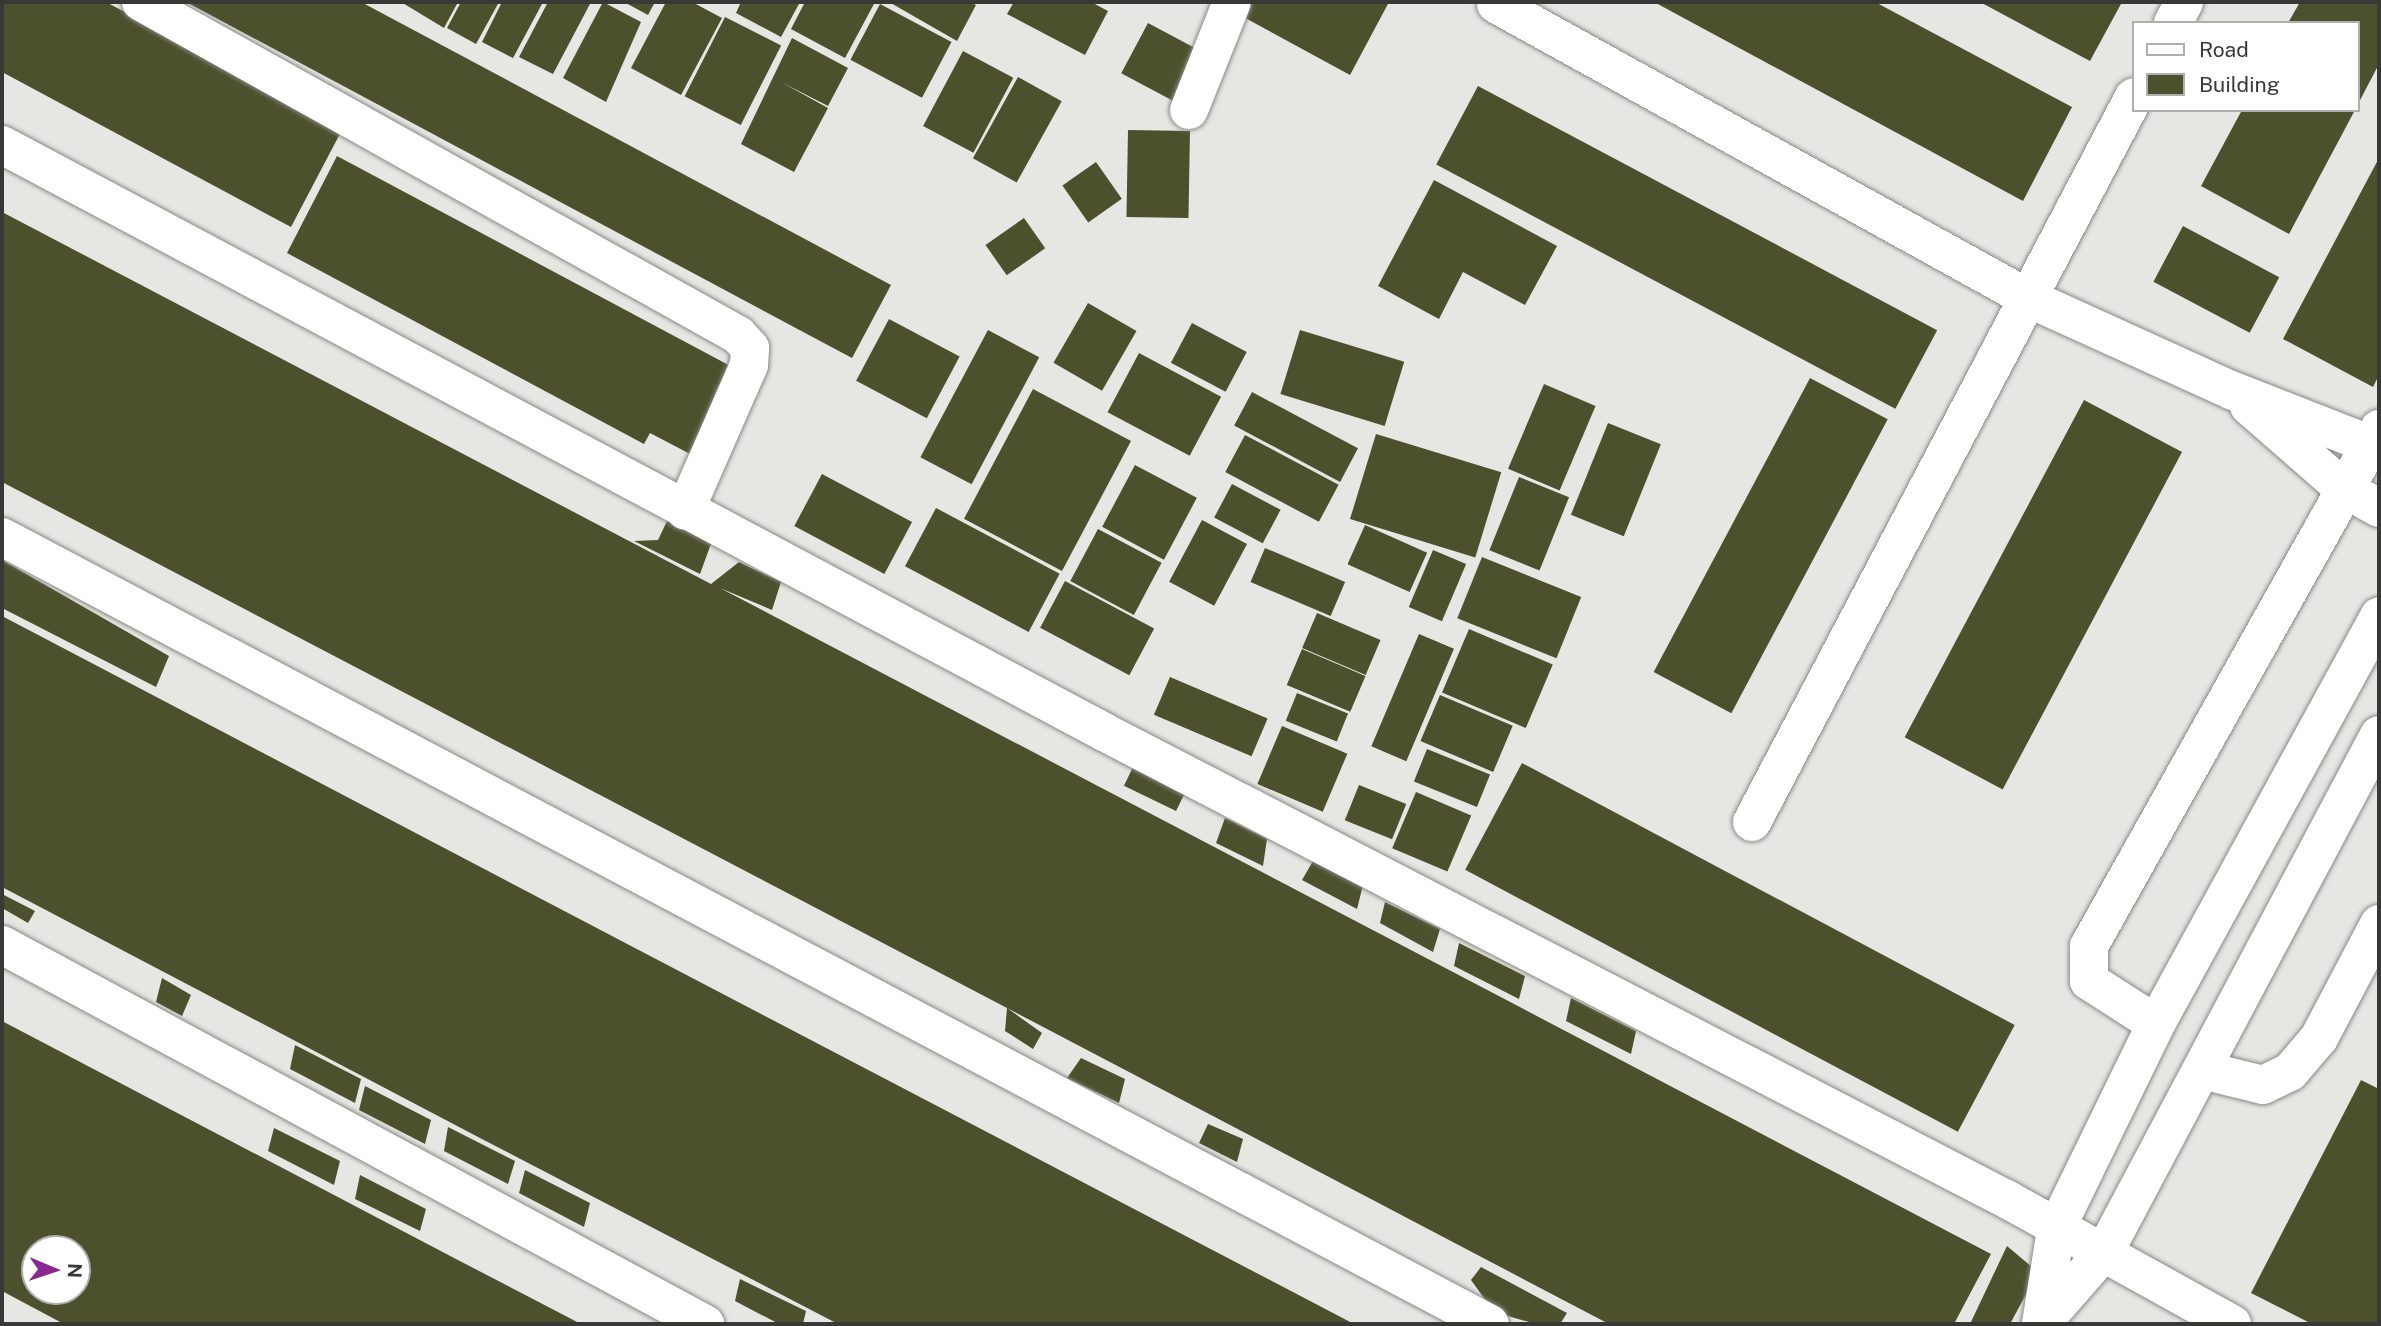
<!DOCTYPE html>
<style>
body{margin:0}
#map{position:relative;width:2381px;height:1326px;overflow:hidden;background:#e6e7e3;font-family:"Public Sans",sans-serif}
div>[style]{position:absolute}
.building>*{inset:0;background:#4c502d;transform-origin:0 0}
.roads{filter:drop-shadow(0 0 2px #888885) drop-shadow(0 0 2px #888885)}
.street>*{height:38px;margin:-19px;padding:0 19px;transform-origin:19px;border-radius:19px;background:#fff}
span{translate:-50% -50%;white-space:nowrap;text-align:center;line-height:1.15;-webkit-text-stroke:7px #fff;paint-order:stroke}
.frame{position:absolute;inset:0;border:4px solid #383837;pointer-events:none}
.legend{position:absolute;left:2132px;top:21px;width:228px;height:91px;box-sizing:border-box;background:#fff;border:2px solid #afafaf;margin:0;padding:9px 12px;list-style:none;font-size:21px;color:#383837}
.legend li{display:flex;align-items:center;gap:14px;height:35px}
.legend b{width:35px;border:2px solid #afafaf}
.north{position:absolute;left:21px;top:1235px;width:70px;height:70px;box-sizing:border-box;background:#fff;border:2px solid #afafaf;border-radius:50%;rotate:92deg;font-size:19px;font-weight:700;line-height:28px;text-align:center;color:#383837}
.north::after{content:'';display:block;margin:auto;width:24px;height:32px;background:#8a2891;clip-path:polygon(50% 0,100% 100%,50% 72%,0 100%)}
</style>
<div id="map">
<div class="building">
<div style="clip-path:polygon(2px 2px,106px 2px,343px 128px,291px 227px,2px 72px)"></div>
<div style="clip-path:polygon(186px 2px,361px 2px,891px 285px,852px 358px)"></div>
<div style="clip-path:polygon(401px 2px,458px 2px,444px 28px)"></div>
<div style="clip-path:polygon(461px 2px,499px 2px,476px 44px,447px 28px)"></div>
<div style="clip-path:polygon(502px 2px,543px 2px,513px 58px,482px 42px)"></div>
<div style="clip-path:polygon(548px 2px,591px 2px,553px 74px,519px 57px)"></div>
<div style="clip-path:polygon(603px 2px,641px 22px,606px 102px,563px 78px)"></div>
<div style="clip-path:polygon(624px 2px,655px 2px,648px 15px)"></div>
<div style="clip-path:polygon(666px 2px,692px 2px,722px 18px,681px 95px,631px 68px)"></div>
<div style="clip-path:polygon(741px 2px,800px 2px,781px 37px,736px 13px)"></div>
<div style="clip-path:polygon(805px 2px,875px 2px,845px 58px,791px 29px)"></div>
<div style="clip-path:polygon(889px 2px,969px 2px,976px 5px,957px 41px)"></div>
<div style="clip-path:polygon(1014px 2px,1091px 2px,1108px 11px,1085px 55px,1007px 14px)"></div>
<div style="clip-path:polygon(1244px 2px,1389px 2px,1350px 75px,1238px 14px)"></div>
<div style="clip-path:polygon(1654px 2px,1875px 2px,2072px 107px,2023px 201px)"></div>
<div style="clip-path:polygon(1980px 2px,2122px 2px,2090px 61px)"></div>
<div style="clip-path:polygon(2300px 2px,2379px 2px,2379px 64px,2358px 104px,2358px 23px,2288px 23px)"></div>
<div style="left:880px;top:4px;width:81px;height:63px;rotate:28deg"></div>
<div style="left:725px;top:17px;width:63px;height:89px;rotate:27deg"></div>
<div style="left:1148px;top:23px;width:68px;height:57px;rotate:28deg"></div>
<div style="clip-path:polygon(792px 38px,848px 68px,828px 106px,781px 82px,828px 108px,794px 172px,741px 144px)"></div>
<div style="left:963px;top:51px;width:57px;height:85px;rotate:28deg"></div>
<div style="left:1018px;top:77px;width:50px;height:93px;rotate:29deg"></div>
<div style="left:1478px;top:86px;width:520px;height:89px;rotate:28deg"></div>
<div style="clip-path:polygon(2242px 110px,2355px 110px,2289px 234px,2201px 186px)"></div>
<div style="left:1128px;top:130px;width:62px;height:87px;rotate:1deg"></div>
<div style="clip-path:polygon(337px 156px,736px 369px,692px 455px,650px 433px,644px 444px,287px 253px)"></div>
<div style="clip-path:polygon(2379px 158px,2379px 375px,2373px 387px,2283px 339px)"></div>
<div style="left:1096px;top:162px;width:45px;height:41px;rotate:55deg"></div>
<div style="clip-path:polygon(1434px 180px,1557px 246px,1525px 305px,1463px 272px,1439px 319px,1378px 286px)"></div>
<div style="clip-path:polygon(2px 212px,711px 584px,739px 562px,781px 582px,772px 610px,720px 588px,1991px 1254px,1954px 1324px,1609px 1324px,1007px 1008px,1042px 1033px,1033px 1049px,1005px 1031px,1007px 1008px,2px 482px)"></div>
<div style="left:1024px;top:218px;width:37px;height:47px;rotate:55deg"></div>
<div style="left:2183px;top:226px;width:109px;height:63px;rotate:28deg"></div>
<div style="left:1088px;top:303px;width:56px;height:69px;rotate:30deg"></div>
<div style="left:889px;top:319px;width:80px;height:70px;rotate:28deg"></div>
<div style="left:1192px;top:323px;width:62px;height:45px;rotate:28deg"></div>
<div style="left:988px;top:330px;width:58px;height:144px;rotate:28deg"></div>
<div style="left:1300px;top:330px;width:109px;height:67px;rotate:17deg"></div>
<div style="left:1139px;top:353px;width:93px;height:67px;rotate:28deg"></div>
<div style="left:1810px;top:378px;width:88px;height:333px;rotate:28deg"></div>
<div style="left:1544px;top:384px;width:56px;height:92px;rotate:23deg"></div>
<div style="left:1033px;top:389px;width:111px;height:147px;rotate:28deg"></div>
<div style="left:1252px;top:392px;width:120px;height:38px;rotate:28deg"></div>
<div style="left:2084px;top:400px;width:111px;height:382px;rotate:28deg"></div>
<div style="left:1608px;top:423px;width:57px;height:99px;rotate:22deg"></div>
<div style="left:1376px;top:434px;width:131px;height:89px;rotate:17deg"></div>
<div style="left:1245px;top:435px;width:106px;height:42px;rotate:28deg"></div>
<div style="left:1135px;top:465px;width:70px;height:70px;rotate:28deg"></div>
<div style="left:822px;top:474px;width:102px;height:59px;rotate:28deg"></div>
<div style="left:1519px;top:477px;width:54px;height:79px;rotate:22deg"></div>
<div style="left:1232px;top:484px;width:55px;height:38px;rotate:28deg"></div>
<div style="left:936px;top:508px;width:140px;height:66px;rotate:28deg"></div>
<div style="clip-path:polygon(668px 519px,712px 541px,700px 574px,634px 541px,658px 540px)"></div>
<div style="left:1202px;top:520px;width:51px;height:70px;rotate:28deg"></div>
<div style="left:1365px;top:525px;width:68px;height:43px;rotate:24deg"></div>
<div style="left:1098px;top:529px;width:72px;height:59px;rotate:28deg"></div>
<div style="left:1265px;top:548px;width:87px;height:37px;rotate:23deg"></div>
<div style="left:1433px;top:550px;width:36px;height:62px;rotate:23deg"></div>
<div style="left:1482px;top:557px;width:107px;height:66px;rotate:22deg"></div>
<div style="clip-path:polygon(2px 560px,169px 656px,156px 687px,2px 608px)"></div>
<div style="left:1065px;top:581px;width:101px;height:53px;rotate:28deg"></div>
<div style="left:1317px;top:613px;width:69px;height:38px;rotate:23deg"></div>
<div style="clip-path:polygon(2px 616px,633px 947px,1354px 1324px,838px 1324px,480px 1138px,2px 887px)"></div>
<div style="left:1469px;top:629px;width:91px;height:69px;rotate:23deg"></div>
<div style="left:1419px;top:634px;width:38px;height:122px;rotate:23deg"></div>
<div style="left:1302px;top:649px;width:69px;height:39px;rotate:23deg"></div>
<div style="left:1170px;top:677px;width:106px;height:41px;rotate:23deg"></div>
<div style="left:1297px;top:693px;width:55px;height:30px;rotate:22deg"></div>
<div style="left:1440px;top:695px;width:79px;height:50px;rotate:23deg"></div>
<div style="left:1282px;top:726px;width:71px;height:63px;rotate:23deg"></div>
<div style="left:1427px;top:749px;width:68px;height:35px;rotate:22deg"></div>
<div style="left:1522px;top:763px;width:558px;height:121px;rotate:28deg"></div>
<div style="left:1134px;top:765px;width:58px;height:23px;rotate:26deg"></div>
<div style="left:1359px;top:785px;width:51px;height:38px;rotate:22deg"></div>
<div style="left:1416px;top:792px;width:60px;height:61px;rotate:23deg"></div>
<div style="clip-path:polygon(1225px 818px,1267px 839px,1263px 866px,1216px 843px)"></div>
<div style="clip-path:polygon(1313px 861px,1363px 885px,1357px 909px,1302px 880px)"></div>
<div style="clip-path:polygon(2px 894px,35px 911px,28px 923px,2px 908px)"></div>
<div style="clip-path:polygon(1385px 902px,1440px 929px,1433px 952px,1380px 923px)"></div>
<div style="clip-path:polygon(1459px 943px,1525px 976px,1519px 999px,1454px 966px)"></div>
<div style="clip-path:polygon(162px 978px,191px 995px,182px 1016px,156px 1002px)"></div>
<div style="clip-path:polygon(1571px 998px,1636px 1031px,1631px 1054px,1566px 1021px)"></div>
<div style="clip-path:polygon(evenodd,2px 1021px,456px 1259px,581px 1324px,62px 1323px,2px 1291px,2px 1021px,35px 1249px,77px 1249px,77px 1291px,35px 1291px,35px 1249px)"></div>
<div style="clip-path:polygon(295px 1045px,361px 1079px,355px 1103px,290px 1069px)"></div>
<div style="clip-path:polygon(1081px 1058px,1125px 1079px,1119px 1103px,1067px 1078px)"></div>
<div style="clip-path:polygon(2361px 1080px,2379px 1089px,2379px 1324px,2312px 1324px,2251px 1293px)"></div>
<div style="clip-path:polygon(365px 1086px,431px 1120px,425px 1144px,359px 1110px)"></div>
<div style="clip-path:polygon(1208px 1124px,1243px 1139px,1237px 1162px,1199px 1143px)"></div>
<div style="clip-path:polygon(448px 1127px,515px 1161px,508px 1184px,444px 1151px)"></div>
<div style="clip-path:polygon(274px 1128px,340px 1161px,334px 1185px,268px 1151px)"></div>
<div style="clip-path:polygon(525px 1170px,590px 1203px,584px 1227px,519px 1193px)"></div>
<div style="clip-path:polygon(360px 1175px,426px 1209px,420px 1231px,355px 1199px)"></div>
<div style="clip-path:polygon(2007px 1246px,2038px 1272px,2010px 1324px,1970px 1324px)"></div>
<div style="clip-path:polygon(1481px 1267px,1567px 1313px,1560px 1324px,1536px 1324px,1494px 1312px,1471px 1280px)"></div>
<div style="clip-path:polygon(740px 1279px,806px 1311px,803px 1324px,779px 1324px,735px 1301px)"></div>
</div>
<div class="roads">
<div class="street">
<div style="left:141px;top:2px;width:684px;rotate:29.15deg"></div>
<div style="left:738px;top:335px;width:18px;rotate:47deg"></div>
<div style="left:750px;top:348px;width:17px;rotate:93deg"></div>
<div style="left:749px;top:365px;width:159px;rotate:113.7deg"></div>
<div style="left:1496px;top:4px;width:608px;rotate:28.93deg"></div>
<div style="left:2028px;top:298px;width:223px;rotate:24.4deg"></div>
<div style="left:2231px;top:390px;width:159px;rotate:21.4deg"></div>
<div style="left:2173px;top:23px;width:24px;rotate:-62deg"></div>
<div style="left:1189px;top:110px;width:116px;rotate:-68.3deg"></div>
<div style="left:2px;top:145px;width:1249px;rotate:28.04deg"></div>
<div style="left:1104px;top:732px;width:1020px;rotate:27.37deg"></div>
<div style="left:2010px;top:1201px;width:254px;rotate:29deg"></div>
<div style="left:2249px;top:406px;width:125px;rotate:41.1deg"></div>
<div style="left:2343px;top:488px;width:41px;rotate:29.1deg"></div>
<div style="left:2px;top:537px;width:1683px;rotate:27.87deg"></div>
<div style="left:1752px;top:822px;width:819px;rotate:-62.22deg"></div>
<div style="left:2px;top:945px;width:799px;rotate:28.33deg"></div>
<div style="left:2156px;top:1024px;width:80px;rotate:-147.3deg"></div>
<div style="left:2089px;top:981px;width:35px;rotate:-90deg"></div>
<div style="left:2089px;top:946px;width:593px;rotate:-60.71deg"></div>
<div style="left:2202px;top:1070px;width:63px;rotate:13.8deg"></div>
<div style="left:2263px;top:1085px;width:30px;rotate:-26deg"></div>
<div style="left:2290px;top:1072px;width:45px;rotate:-49.5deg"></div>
<div style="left:2319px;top:1038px;width:129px;rotate:-62.2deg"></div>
<div style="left:2041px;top:1324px;width:96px;rotate:-81deg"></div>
<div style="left:2056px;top:1229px;width:228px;rotate:-64deg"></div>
<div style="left:2156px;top:1024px;width:465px;rotate:-61.3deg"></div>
<div style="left:2041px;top:1324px;width:97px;rotate:-48.8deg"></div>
<div style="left:2105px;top:1251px;width:584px;rotate:-62.03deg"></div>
</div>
</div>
<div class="frame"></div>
<ul class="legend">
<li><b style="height:9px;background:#fff"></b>Road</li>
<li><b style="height:19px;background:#4c502d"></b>Building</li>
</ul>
<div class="north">N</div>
</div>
